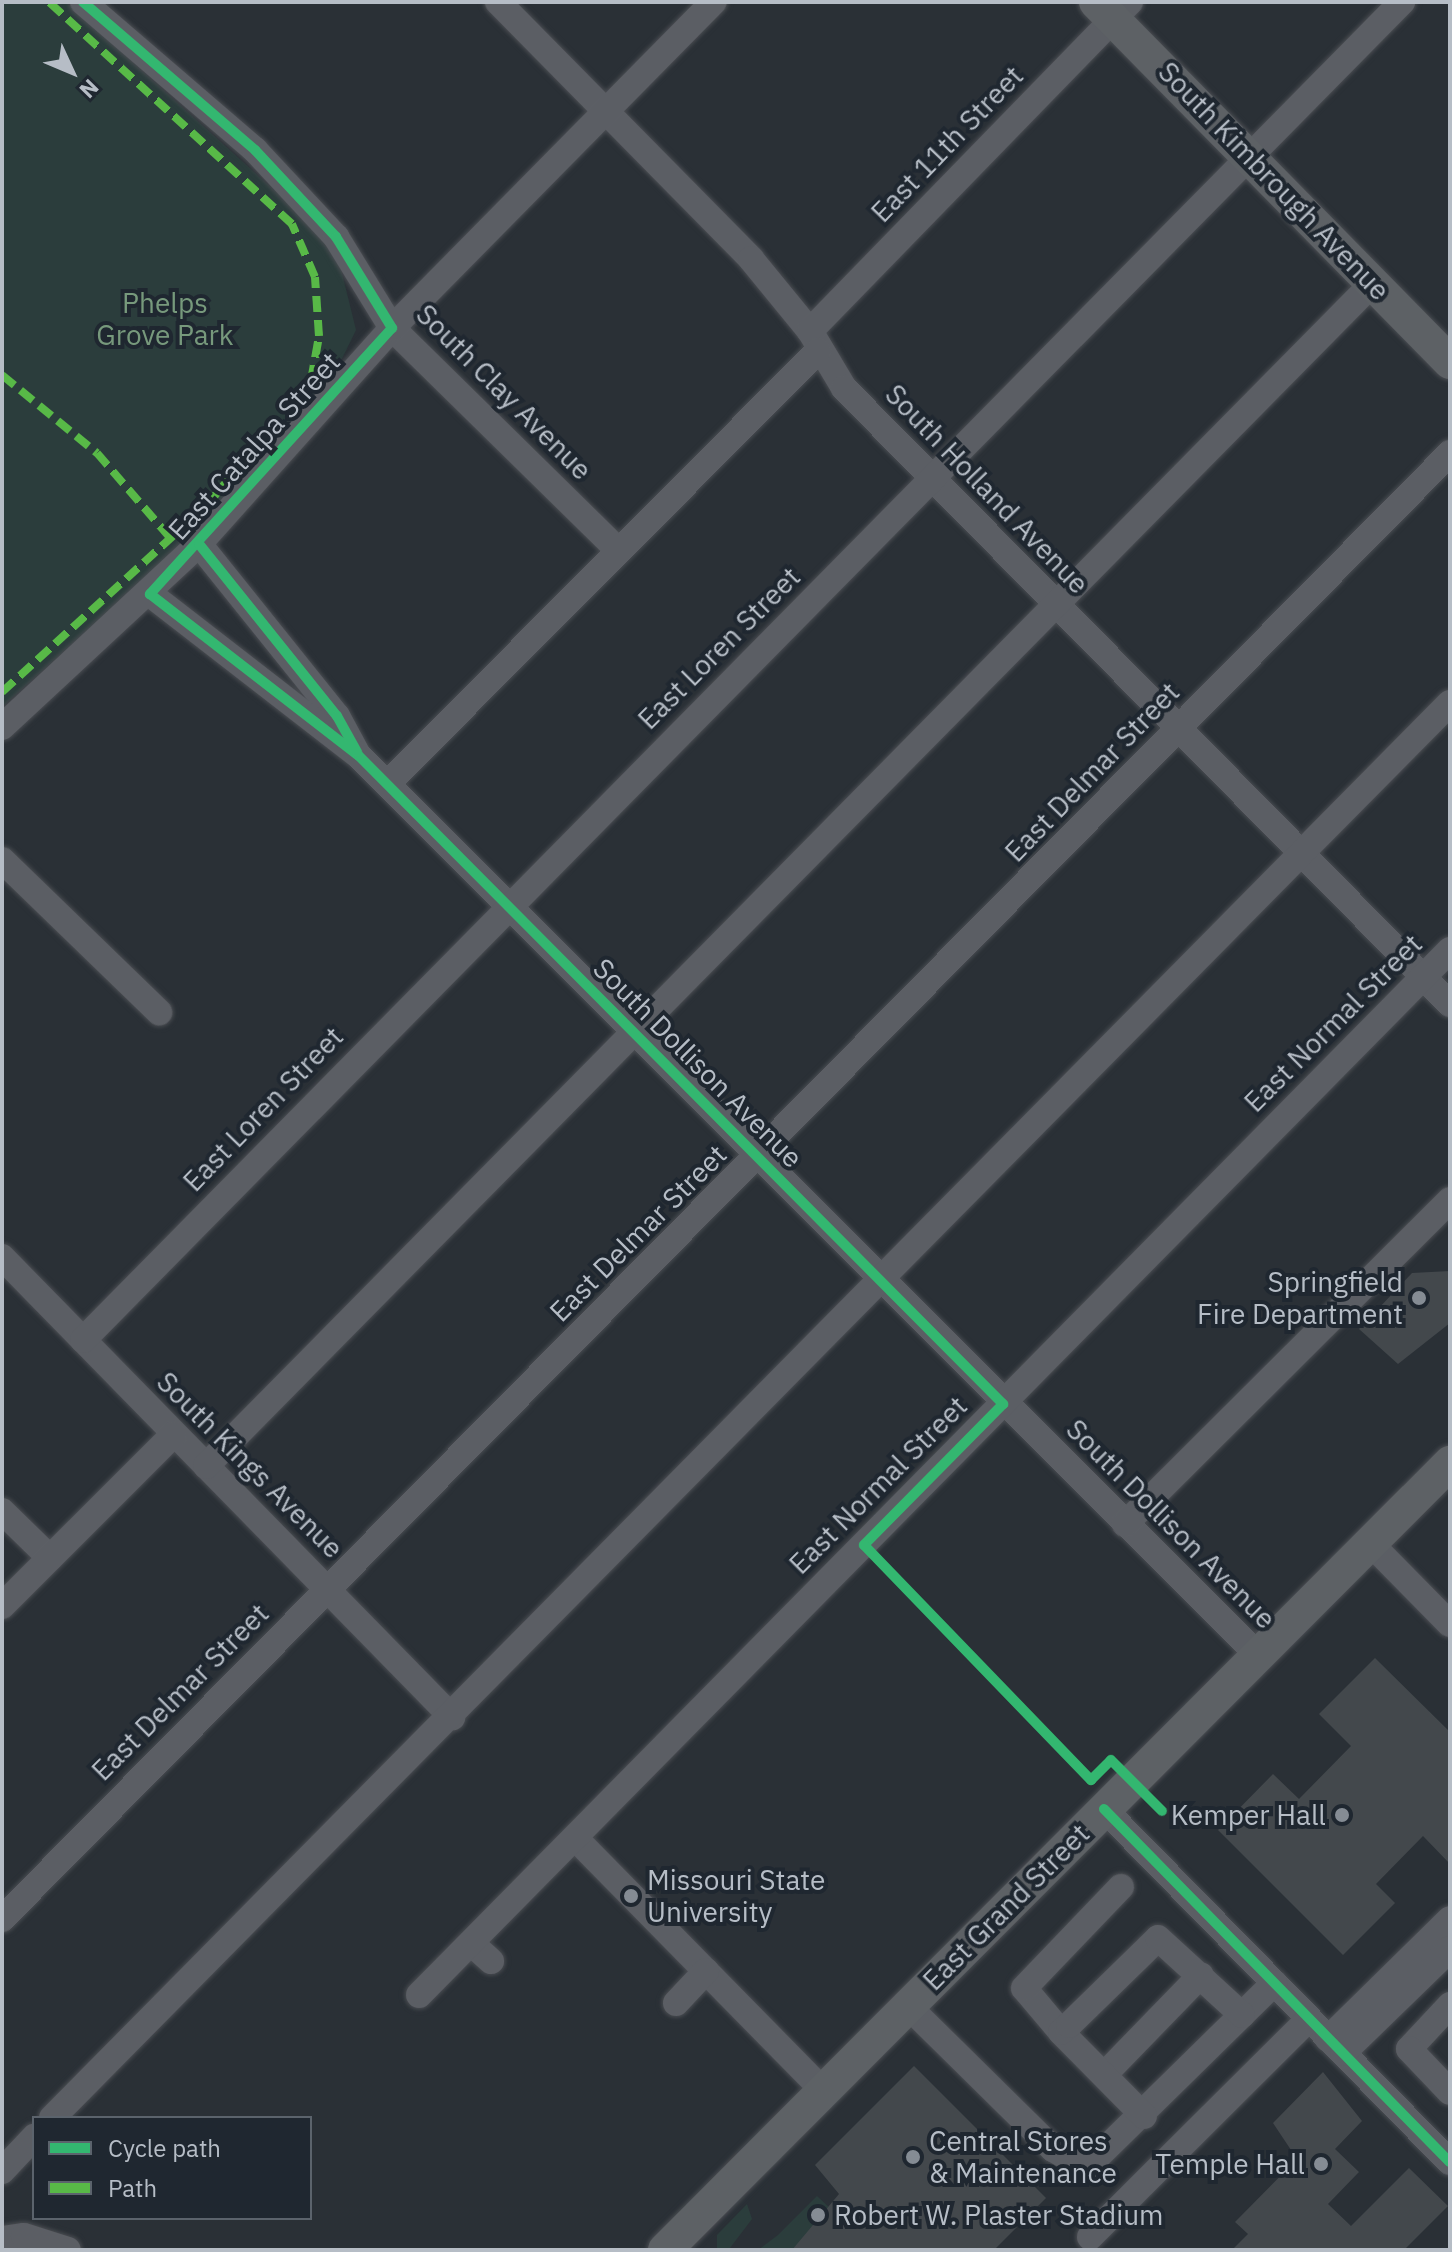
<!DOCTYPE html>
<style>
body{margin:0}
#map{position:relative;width:1452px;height:2252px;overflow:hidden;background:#2a3036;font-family:"IBM Plex Sans",sans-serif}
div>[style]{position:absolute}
.green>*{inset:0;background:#2b3d3c}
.building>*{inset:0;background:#43484c}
.roads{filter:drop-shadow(0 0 2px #494c51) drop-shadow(0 0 2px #494c51)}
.minor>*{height:26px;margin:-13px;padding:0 13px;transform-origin:13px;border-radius:13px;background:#5b5e64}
.major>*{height:34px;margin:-17px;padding:0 17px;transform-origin:17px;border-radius:17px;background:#5d6165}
.quiet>*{height:8px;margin-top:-4px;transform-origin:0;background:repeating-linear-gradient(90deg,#58b947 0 16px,transparent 0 24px)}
.cycleway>*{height:10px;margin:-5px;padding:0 5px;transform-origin:5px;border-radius:5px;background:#33b770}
.dots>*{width:22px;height:22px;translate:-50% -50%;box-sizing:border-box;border:4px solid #1f2730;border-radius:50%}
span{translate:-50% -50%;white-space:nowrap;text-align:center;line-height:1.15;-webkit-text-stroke:8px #1f2730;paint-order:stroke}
.street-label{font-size:28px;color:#b6bdc6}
.park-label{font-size:28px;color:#77997c}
.poi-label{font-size:28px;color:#b6bdc6}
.right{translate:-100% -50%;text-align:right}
.left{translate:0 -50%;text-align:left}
.frame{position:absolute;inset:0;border:4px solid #b6bdc6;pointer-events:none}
.legend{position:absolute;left:32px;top:2116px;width:280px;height:104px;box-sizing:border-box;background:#1f2730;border:2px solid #5b636c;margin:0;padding:10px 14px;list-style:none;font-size:24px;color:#b6bdc6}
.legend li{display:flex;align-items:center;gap:16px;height:40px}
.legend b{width:40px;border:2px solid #5b636c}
.north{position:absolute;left:32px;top:32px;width:80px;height:80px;-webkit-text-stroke:6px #1f2730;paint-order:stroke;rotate:134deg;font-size:22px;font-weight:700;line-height:32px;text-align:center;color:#b6bdc6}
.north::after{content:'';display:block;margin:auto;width:28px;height:36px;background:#b6bdc6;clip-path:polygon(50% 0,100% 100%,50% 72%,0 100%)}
</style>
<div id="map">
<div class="green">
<div style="clip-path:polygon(2px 2px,66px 2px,306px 219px,340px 265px,356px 330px,335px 373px,193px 536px,2px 707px)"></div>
<div style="clip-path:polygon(817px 2196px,875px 2250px,758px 2250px,778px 2235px)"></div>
<div style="clip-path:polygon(747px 2204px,752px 2219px,730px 2248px,717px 2249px,717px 2235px)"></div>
</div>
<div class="building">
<div style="clip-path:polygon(1450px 1271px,1450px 1323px,1398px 1364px,1359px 1329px,1412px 1273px)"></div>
<div style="clip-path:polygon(1375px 1658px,1450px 1732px,1450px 1864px,1423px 1836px,1376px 1884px,1395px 1903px,1343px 1955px,1218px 1830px,1273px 1774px,1299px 1799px,1351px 1746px,1319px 1714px)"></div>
<div style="clip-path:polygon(914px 2066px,1046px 2198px,994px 2250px,792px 2250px,839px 2194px,815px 2165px)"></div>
<div style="clip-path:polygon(1323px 2072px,1362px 2121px,1335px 2149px,1359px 2172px,1328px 2204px,1351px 2226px,1409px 2168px,1448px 2206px,1404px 2250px,1232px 2250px,1248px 2234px,1235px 2222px,1297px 2159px,1273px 2123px)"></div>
</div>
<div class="roads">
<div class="minor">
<div style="left:83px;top:2px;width:227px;rotate:40.7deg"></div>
<div style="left:255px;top:150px;width:119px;rotate:47deg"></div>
<div style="left:336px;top:237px;width:107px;rotate:58.4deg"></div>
<div style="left:392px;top:328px;width:317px;rotate:44.5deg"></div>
<div style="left:498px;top:2px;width:361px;rotate:45.4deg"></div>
<div style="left:751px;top:259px;width:93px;rotate:50.7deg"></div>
<div style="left:810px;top:331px;width:66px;rotate:59.2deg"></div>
<div style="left:844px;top:388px;width:864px;rotate:45.47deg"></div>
<div style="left:810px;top:331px;width:459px;rotate:-45.8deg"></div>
<div style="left:199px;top:544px;width:221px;rotate:51.3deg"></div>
<div style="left:337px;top:716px;width:42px;rotate:61.6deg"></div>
<div style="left:150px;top:594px;width:264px;rotate:37.8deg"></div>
<div style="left:359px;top:756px;width:1274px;rotate:45deg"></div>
<div style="left:2px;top:727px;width:269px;rotate:-42.9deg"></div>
<div style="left:199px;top:544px;width:290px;rotate:-48.2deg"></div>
<div style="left:392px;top:328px;width:458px;rotate:-45.4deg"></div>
<div style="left:387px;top:784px;width:611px;rotate:-45.13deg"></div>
<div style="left:2px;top:860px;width:219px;rotate:44.1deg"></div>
<div style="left:2px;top:1257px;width:644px;rotate:45.63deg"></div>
<div style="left:83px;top:1340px;width:1879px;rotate:-45.41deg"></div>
<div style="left:206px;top:1466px;width:1662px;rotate:-45.39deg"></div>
<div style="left:2px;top:1511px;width:67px;rotate:44.4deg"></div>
<div style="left:1125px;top:1524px;width:459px;rotate:-44.9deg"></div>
<div style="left:1371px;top:1544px;width:112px;rotate:45.4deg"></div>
<div style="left:2px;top:1606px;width:243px;rotate:-45deg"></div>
<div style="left:1104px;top:1809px;width:494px;rotate:45.6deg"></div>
<div style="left:575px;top:1838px;width:354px;rotate:45.5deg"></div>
<div style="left:2px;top:1919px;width:2061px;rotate:-45.35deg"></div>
<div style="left:471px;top:1943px;width:27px;rotate:42deg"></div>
<div style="left:419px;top:1995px;width:1468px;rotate:-45.39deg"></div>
<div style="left:676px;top:2003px;width:44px;rotate:-46.8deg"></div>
<div style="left:1450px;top:2005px;width:60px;rotate:133deg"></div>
<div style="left:1409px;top:2049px;width:59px;rotate:46.4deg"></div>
<div style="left:908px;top:2006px;width:204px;rotate:44.6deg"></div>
<div style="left:1053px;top:2149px;width:38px;rotate:30deg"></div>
<div style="left:1086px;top:2168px;width:264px;rotate:-44.5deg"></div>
<div style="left:1061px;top:2032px;width:57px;rotate:-130.1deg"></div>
<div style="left:1024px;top:1988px;width:140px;rotate:-46.2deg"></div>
<div style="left:1328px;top:2039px;width:171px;rotate:-44.5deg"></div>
<div style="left:1343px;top:2053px;width:149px;rotate:-44.2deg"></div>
<div style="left:1104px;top:2075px;width:139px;rotate:-45.9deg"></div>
<div style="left:1144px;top:2116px;width:118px;rotate:-134.7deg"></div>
<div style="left:1061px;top:2032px;width:11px;rotate:-41deg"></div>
<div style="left:1069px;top:2025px;width:124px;rotate:-44.3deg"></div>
<div style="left:1158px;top:1938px;width:114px;rotate:42.5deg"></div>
<div style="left:52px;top:2118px;width:1989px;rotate:-45.35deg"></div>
<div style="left:2px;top:2171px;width:47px;rotate:-46.7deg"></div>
<div style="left:1090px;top:2237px;width:309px;rotate:-44.9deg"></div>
<div style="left:2px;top:2239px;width:22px;rotate:-8deg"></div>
<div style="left:24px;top:2236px;width:46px;rotate:17.7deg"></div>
</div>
<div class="major">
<div style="left:1096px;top:2px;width:505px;rotate:45.48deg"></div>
<div style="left:665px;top:2250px;width:1112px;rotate:-45.07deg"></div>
</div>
</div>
<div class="quiet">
<div style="left:2px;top:375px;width:123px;rotate:39.4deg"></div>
<div style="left:97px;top:453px;width:116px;rotate:49.2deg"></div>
<div style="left:2px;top:692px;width:277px;rotate:-42.4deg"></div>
<div style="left:207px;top:505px;width:162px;rotate:-50deg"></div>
<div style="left:311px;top:381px;width:46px;rotate:-79.9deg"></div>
<div style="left:319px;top:336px;width:59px;rotate:-93.9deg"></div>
<div style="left:315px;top:277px;width:58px;rotate:-113.5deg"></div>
<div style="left:292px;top:224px;width:329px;rotate:-137.6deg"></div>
</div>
<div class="cycleway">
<div style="left:83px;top:2px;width:227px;rotate:40.7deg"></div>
<div style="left:255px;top:150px;width:119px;rotate:47deg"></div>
<div style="left:336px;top:237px;width:107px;rotate:58.4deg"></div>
<div style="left:392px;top:328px;width:360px;rotate:132.3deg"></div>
<div style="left:150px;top:594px;width:264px;rotate:37.8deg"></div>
<div style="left:359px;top:756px;width:914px;rotate:45.18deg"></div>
<div style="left:1003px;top:1404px;width:198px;rotate:134.6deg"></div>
<div style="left:864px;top:1545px;width:327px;rotate:46deg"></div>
<div style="left:1091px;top:1780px;width:28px;rotate:-45deg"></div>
<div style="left:1111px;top:1760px;width:72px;rotate:45deg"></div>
<div style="left:199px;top:544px;width:221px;rotate:51.3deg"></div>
<div style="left:337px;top:716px;width:41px;rotate:60.9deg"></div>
<div style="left:1104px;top:1809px;width:494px;rotate:45.6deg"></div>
</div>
<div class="dots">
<div style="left:1419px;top:1298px;background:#858c94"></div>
<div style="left:1342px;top:1815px;background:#858c94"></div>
<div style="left:631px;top:1896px;background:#858c94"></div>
<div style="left:913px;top:2157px;background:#858c94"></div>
<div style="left:1321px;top:2164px;background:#858c94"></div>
<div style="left:818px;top:2215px;background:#858c94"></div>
</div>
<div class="street-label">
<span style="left:947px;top:144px;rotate:-46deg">East 11th Street</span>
<span style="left:1274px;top:181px;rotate:46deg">South Kimbrough Avenue</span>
<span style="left:504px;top:392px;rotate:45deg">South Clay Avenue</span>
<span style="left:254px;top:446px;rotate:-48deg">East Catalpa Street</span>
<span style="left:987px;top:489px;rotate:46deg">South Holland Avenue</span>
<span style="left:719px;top:648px;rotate:-45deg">East Loren Street</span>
<span style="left:1092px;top:772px;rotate:-46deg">East Delmar Street</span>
<span style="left:1333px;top:1023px;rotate:-45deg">East Normal Street</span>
<span style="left:698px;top:1063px;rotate:45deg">South Dollison Avenue</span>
<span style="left:263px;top:1109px;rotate:-46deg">East Loren Street</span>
<span style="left:638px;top:1233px;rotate:-45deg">East Delmar Street</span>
<span style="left:250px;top:1465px;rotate:45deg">South Kings Avenue</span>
<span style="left:878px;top:1485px;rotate:-45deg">East Normal Street</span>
<span style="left:1171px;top:1524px;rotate:45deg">South Dollison Avenue</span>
<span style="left:180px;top:1692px;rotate:-45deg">East Delmar Street</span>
<span style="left:1006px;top:1907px;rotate:-45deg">East Grand Street</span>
</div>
<div class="park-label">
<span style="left:165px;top:319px">Phelps<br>Grove Park</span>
</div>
<div class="poi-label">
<span class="right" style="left:1403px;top:1298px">Springfield<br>Fire Department</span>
<span class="right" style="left:1326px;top:1815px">Kemper Hall</span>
<span class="left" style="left:647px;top:1896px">Missouri State<br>University</span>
<span class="left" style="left:929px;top:2157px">Central Stores<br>&amp; Maintenance</span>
<span class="right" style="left:1305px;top:2164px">Temple Hall</span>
<span class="left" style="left:834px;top:2215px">Robert W. Plaster Stadium</span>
</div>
<div class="frame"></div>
<ul class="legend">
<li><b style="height:10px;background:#33b770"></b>Cycle path</li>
<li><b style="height:10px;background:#58b947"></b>Path</li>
</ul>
<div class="north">N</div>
</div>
